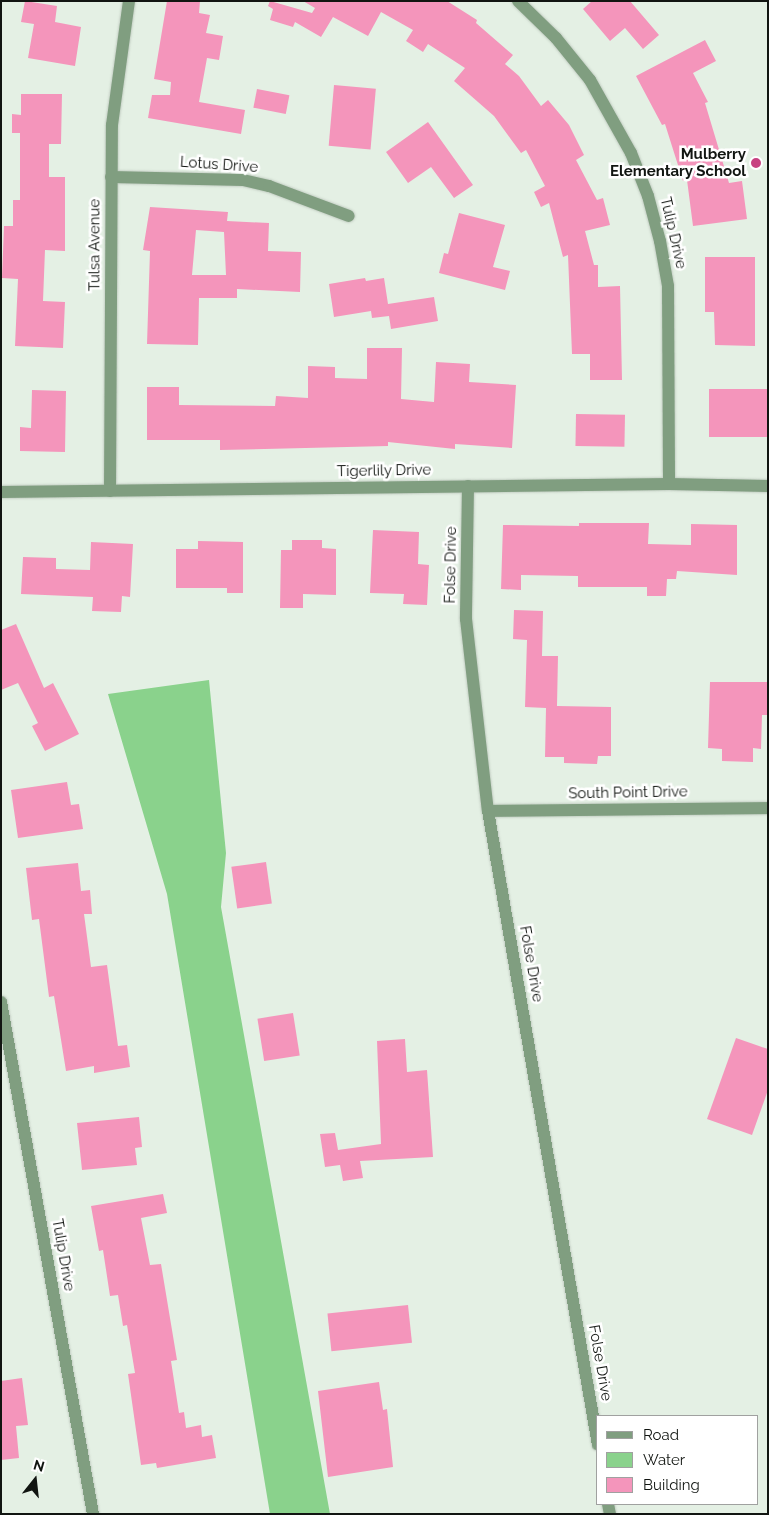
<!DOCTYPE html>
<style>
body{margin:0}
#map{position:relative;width:769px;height:1515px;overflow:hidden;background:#e4f0e4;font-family:Raleway,sans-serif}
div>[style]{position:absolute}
.water>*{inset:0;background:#8ad28c}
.building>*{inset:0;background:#f495bb;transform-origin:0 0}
.roads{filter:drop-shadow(0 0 1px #c2cdc2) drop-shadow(0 0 1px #c2cdc2)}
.street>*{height:12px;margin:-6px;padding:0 6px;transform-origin:6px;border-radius:6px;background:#809e80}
.dots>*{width:14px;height:14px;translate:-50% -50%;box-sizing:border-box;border:2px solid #fff;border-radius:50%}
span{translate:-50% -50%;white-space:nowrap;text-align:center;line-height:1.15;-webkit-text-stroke:5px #fff;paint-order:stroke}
.poi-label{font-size:15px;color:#111511;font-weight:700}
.right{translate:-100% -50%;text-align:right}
.street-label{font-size:15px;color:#111511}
.frame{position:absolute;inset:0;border:2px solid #111511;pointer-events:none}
.legend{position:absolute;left:596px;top:1415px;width:162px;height:90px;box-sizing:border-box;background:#fff;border:1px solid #a0a1a0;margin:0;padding:6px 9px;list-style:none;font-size:15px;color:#111511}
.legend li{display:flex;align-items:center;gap:10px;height:25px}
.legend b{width:25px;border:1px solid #a0a1a0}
.north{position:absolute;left:10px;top:1455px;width:50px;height:50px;-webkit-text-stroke:4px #fff;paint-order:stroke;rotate:16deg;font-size:14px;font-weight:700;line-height:20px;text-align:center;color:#111511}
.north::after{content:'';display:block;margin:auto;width:18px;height:22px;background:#111511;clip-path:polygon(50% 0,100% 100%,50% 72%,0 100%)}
</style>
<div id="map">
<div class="water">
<div style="clip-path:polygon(209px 680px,226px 853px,221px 907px,330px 1514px,270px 1514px,167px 894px,108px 694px)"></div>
</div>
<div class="building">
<div style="clip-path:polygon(25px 1px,57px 6px,55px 22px,81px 27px,75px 66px,28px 58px,34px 24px,21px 22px)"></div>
<div style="clip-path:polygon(167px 1px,200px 1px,199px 13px,210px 15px,206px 33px,223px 36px,219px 60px,207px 58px,199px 102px,245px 110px,241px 134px,148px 118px,152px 95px,170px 95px,171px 82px,154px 79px)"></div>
<div style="clip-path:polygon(270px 1px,312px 13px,315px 8px,303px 1px,447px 1px,477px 20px,476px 23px,513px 55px,505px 64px,519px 76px,541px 106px,548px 100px,569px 125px,584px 155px,576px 160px,597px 200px,603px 198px,610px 225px,585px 231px,594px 265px,598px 265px,598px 287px,620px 286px,622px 380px,590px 380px,590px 354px,572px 354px,568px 255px,563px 257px,549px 203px,541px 207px,534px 192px,545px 186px,526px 150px,521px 153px,494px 116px,454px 81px,465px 68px,428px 44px,423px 52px,406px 41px,413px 30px,381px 12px,368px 36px,333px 17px,321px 37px,295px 22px,293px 27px,270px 20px,273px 9px,268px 6px)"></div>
<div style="clip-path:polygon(592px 1px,630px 1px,659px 35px,643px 49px,625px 28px,610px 41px,583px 9px)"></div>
<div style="clip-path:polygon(705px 40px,716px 61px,693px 73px,708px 102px,705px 103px,729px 183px,742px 181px,747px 219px,693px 226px,687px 180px,683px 181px,665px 124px,662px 125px,636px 76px)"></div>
<div style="left:334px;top:85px;width:42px;height:61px;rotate:5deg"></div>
<div style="left:257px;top:89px;width:33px;height:19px;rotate:11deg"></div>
<div style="clip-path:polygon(21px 94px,62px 94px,61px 144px,49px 144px,49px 177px,65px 177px,65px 251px,45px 250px,43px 301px,65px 302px,63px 348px,15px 346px,18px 279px,2px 278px,4px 226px,13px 226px,13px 200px,20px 200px,20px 133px,12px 133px,12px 114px,21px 115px)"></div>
<div style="clip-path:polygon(428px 122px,473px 185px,454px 198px,431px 167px,408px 183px,386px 152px)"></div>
<div style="clip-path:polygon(evenodd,150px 207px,228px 212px,227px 221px,269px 223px,268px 251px,301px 252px,300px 292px,237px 289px,237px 298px,199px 298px,198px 345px,147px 344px,150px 251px,143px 250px,150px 207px,196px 230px,224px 232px,226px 275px,192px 275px,196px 230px)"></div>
<div style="clip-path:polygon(459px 213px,505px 225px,493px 267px,510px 271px,505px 290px,439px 273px,444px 253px,448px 254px)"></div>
<div style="clip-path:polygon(705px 257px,755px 257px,755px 346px,715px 345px,714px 312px,705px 312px)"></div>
<div style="clip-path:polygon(365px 278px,366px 281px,384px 278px,388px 304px,434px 297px,438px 321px,391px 329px,389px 316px,372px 318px,371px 311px,334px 317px,329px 284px)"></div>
<div style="clip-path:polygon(367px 348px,402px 348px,401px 399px,434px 402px,436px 362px,470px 364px,469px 382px,516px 385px,512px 448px,455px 444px,455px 449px,388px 442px,388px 446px,220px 450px,220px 440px,147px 440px,147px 387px,179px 387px,179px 405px,275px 406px,276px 396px,308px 398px,308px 366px,335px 367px,335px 378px,367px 379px)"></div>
<div style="left:709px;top:389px;width:59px;height:48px"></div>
<div style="clip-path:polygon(32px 390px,66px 391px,65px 452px,20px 451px,20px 427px,31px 428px)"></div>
<div style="left:576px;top:414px;width:49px;height:32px;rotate:1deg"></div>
<div style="clip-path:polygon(579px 523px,649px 523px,648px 544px,691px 545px,691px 524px,737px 525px,737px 575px,677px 571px,676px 579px,667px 579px,666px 596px,647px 596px,647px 587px,578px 587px,578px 576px,521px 575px,521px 590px,501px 589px,503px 525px,579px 526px)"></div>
<div style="clip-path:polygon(373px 530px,419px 532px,418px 564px,429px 565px,427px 605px,403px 604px,404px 594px,370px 593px)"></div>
<div style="clip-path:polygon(292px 540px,322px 540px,322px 548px,336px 549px,336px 595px,303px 594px,303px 608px,280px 608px,281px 550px,292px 550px)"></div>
<div style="clip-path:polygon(198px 541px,243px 542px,243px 593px,227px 593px,227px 588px,176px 588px,176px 549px,198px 549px)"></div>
<div style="clip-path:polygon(91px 542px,133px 544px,130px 597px,122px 596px,121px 612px,92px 611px,93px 597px,21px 594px,23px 557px,56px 558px,56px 569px,90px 570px)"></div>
<div style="clip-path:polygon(514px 610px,543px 611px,542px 656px,558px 656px,557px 706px,611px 707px,611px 756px,598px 756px,597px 764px,564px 763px,564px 757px,545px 757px,546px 708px,525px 707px,527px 640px,513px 639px)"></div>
<div style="clip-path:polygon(16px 624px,44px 688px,53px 683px,79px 734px,45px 751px,32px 726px,38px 723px,18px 683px,1px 690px,1px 630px)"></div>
<div style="clip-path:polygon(710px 682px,768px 682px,768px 715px,762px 715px,761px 749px,753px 748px,753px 762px,722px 761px,722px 749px,708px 748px)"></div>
<div style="clip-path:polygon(67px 782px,71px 805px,79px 804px,83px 829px,18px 838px,11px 790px)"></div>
<div style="left:266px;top:862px;width:42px;height:35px;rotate:82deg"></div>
<div style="clip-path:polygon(78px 863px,81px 891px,90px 890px,92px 914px,84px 914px,91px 967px,107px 965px,118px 1046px,127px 1045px,130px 1067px,94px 1073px,94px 1066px,66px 1071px,54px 996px,49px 997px,39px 919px,32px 920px,26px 868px)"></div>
<div style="left:293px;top:1013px;width:43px;height:36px;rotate:81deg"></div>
<div style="clip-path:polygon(736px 1038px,768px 1049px,768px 1090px,752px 1135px,707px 1119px)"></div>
<div style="clip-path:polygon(405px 1039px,407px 1072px,427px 1070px,433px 1157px,360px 1161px,363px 1178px,343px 1181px,340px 1165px,325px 1167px,320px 1134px,335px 1133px,338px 1150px,381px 1144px,377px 1041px)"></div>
<div style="clip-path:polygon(139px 1117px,142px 1147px,135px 1148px,137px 1165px,82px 1170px,77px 1123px)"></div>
<div style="clip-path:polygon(163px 1194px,167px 1213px,141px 1218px,150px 1265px,161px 1264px,177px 1360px,171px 1361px,179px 1413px,184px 1412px,186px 1428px,201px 1425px,202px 1437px,212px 1435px,216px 1458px,157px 1468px,156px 1463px,141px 1465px,128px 1374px,135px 1373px,127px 1325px,123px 1326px,118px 1295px,110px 1296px,103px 1250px,99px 1251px,91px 1206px)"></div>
<div style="left:408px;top:1305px;width:38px;height:81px;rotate:84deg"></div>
<div style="clip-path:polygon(22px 1378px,28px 1425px,16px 1426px,19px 1458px,1px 1460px,1px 1381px)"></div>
<div style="clip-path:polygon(379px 1382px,383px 1410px,387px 1409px,393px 1467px,328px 1477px,318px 1391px)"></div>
</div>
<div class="roads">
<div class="street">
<div style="left:518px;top:1px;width:53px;rotate:44.2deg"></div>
<div style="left:556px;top:38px;width:54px;rotate:51deg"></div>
<div style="left:590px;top:80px;width:84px;rotate:60.7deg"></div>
<div style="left:631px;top:153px;width:46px;rotate:68.4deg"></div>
<div style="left:648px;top:196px;width:47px;rotate:75.1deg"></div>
<div style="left:660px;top:241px;width:46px;rotate:79.9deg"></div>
<div style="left:668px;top:286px;width:198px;rotate:89.7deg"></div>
<div style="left:111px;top:177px;width:132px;rotate:1.3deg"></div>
<div style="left:243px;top:180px;width:27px;rotate:13deg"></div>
<div style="left:269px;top:186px;width:85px;rotate:20.6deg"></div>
<div style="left:468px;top:486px;width:133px;rotate:90.9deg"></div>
<div style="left:466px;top:619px;width:193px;rotate:83.5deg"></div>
<div style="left:488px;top:811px;width:643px;rotate:80.16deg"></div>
<div style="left:110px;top:491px;width:366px;rotate:-89.7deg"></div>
<div style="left:112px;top:125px;width:125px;rotate:-82.2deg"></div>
<div style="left:1px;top:492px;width:668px;rotate:-0.69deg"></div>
<div style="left:669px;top:484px;width:99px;rotate:1.2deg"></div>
<div style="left:488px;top:811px;width:280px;rotate:-0.6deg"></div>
<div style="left:1px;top:1002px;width:520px;rotate:79.81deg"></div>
<div style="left:608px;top:1504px;width:10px;rotate:79deg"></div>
</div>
</div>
<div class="dots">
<div style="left:756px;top:163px;background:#c84181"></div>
</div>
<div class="poi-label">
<span class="right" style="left:746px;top:163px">Mulberry<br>Elementary School</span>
</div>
<div class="street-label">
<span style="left:219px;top:165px;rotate:4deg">Lotus Drive</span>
<span style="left:673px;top:233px;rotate:77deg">Tulip Drive</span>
<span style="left:95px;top:245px;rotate:-90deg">Tulsa Avenue</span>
<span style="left:384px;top:471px;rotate:-1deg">Tigerlily Drive</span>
<span style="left:451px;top:565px;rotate:-89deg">Folse Drive</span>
<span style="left:628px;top:793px;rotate:-1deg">South Point Drive</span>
<span style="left:531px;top:964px;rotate:80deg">Folse Drive</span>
<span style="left:63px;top:1255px;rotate:80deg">Tulip Drive</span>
<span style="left:600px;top:1363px;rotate:80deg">Folse Drive</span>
</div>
<div class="frame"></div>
<ul class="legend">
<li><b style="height:6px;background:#809e80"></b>Road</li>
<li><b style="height:14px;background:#8ad28c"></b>Water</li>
<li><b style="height:14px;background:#f495bb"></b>Building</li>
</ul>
<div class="north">N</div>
</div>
